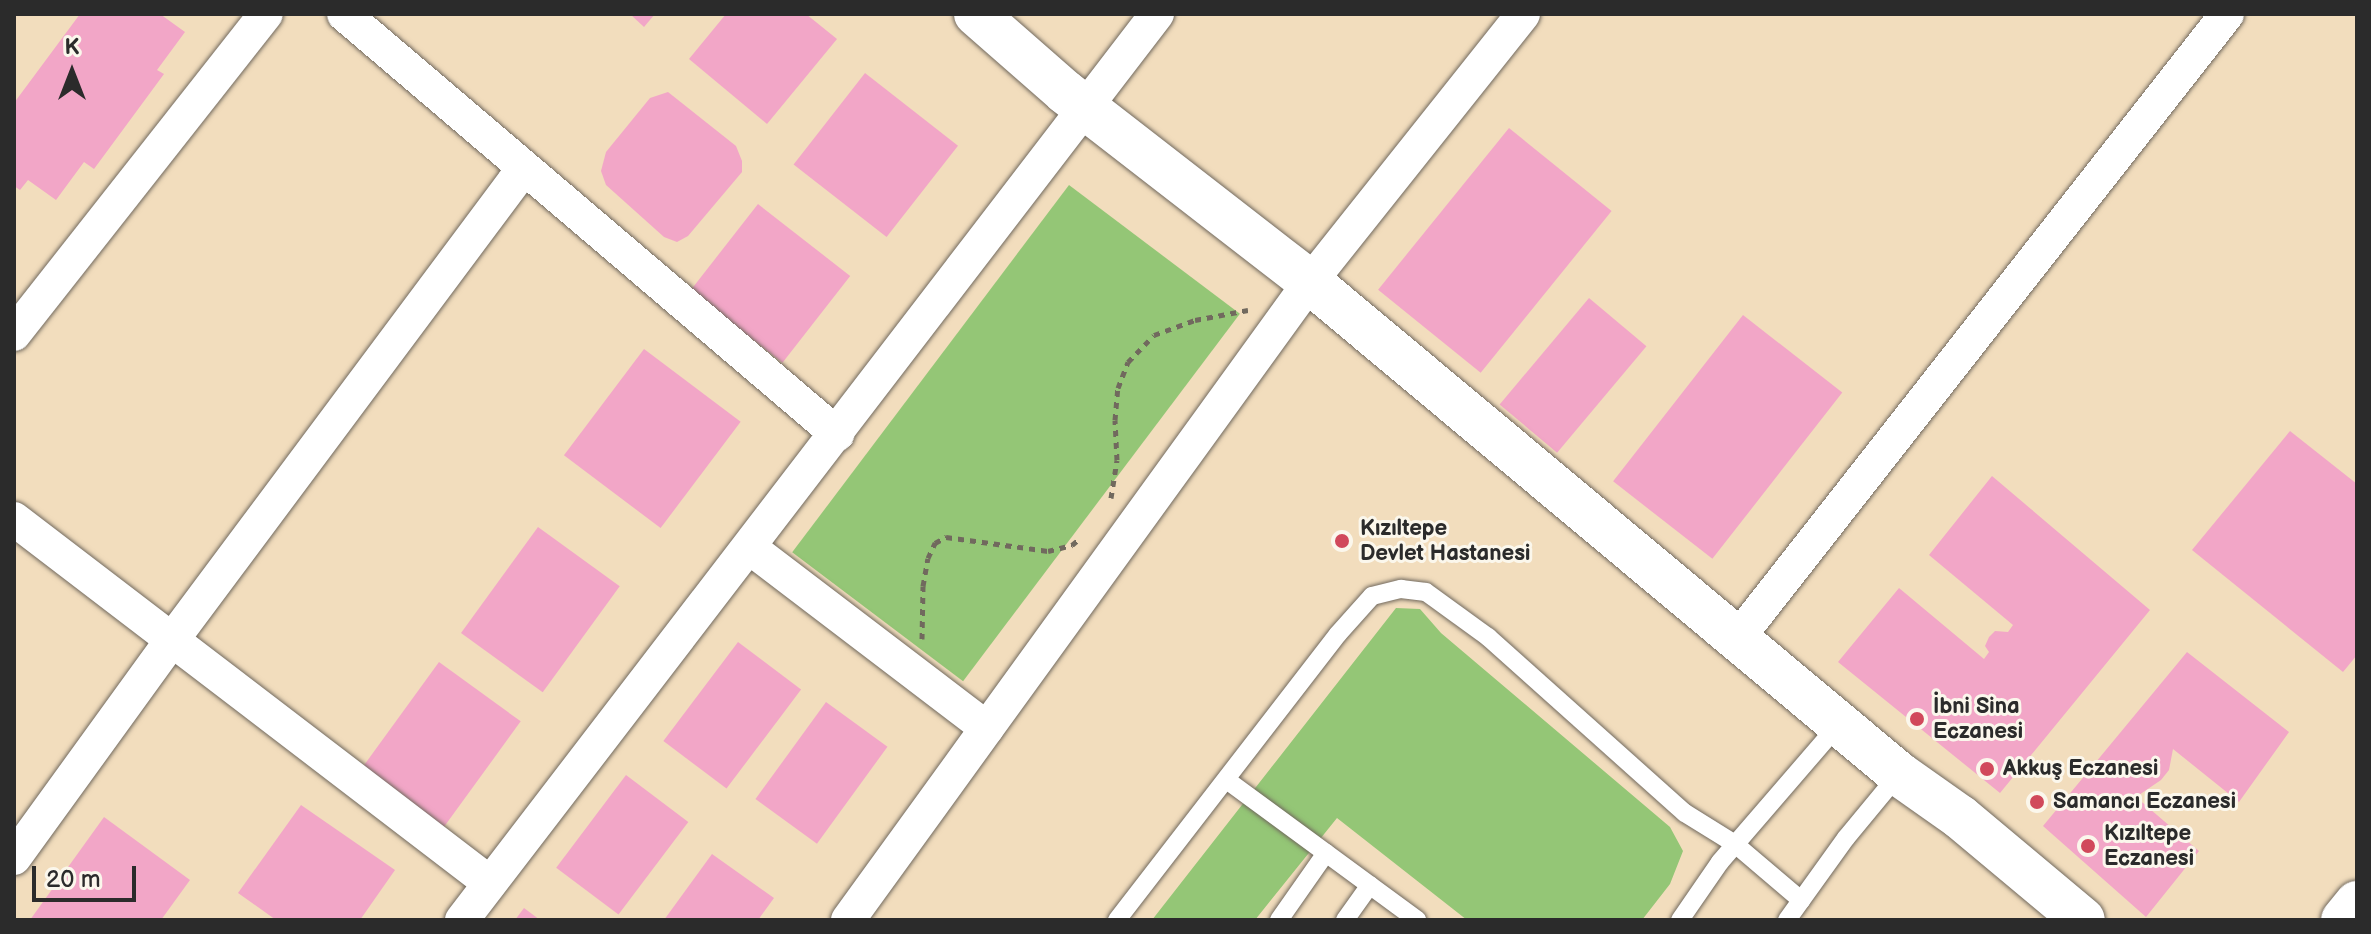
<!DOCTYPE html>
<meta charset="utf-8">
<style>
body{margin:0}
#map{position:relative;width:2371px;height:934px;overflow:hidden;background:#f2ddbd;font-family:"Balsamiq Sans",sans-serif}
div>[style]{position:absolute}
.green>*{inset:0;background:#94c676;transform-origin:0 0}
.building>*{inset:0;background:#f2a6c7;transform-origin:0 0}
.path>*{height:5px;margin-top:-2.5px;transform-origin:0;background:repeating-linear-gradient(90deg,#71695e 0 6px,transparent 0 12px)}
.roads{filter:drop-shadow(0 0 2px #71695e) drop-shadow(0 0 2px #71695e)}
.lane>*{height:18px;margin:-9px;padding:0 9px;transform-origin:9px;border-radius:9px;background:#fff}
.street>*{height:34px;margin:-17px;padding:0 17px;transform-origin:17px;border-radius:17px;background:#fff}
.secondary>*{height:44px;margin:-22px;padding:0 22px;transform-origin:22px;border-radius:22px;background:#fff}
.highway>*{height:44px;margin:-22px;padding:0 22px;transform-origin:22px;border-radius:22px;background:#fff}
.dots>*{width:22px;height:22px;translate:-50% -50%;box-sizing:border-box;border:4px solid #fbf7ec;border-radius:50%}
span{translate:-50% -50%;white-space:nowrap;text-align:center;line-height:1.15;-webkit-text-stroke:6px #fbf7ec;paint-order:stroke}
.poi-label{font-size:22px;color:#2b2b2b;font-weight:700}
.left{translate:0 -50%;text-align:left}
.frame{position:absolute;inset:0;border:16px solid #2b2b2b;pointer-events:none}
.north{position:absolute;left:32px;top:32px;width:80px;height:80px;-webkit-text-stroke:6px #fbf7ec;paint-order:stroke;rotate:0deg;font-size:22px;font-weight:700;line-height:32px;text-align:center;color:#2b2b2b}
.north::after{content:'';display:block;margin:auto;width:28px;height:36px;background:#2b2b2b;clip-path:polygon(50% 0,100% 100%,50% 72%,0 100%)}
.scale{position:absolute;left:32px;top:866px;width:104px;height:36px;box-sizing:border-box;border:4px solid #2b2b2b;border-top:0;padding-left:10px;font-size:24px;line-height:28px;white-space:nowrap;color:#2b2b2b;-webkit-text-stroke:6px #fbf7ec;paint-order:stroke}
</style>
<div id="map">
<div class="green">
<div style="left:1069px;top:185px;width:214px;height:460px;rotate:37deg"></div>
<div style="clip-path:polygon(1396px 608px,1420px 609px,1441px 633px,1670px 827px,1683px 851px,1670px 884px,1642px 920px,1467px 920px,1337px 818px,1255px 920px,1152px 920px)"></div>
</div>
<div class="building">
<div style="clip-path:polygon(80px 14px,160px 14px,185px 32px,157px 70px,164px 74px,94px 169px,84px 162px,56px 200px,28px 180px,20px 190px,14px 186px,14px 103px)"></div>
<div style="clip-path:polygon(630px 14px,655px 14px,644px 27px)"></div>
<div style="clip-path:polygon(726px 14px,806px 14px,837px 39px,767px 124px,689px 59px)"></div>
<div style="left:865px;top:73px;width:118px;height:116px;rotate:38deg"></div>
<div style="clip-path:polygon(668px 92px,736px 146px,742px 161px,742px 172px,688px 236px,677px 242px,664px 237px,606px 185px,601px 171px,606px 152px,650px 98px)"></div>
<div style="left:1509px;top:128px;width:132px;height:208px;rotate:39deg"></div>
<div style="left:758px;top:204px;width:117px;height:110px;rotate:38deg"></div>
<div style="left:1589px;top:298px;width:75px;height:139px;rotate:40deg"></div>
<div style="left:1743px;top:315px;width:126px;height:211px;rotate:38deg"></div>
<div style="left:644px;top:349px;width:121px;height:133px;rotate:37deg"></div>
<div style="clip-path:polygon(2290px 431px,2357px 484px,2357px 655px,2343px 672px,2192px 550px)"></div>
<div style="clip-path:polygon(1992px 476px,2150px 610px,2000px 793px,1838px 662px,1899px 588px,1984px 659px,1989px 652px,1985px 646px,1989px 637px,1995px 631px,2008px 632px,2013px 625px,1929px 555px)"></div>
<div style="left:538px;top:527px;width:101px;height:131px;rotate:36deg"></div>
<div style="left:738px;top:642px;width:79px;height:124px;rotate:37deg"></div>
<div style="clip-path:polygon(2187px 652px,2289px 732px,2239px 802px,2173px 749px,2169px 770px,2161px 780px,2136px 797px,2199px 851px,2146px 917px,2043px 826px)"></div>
<div style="left:439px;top:662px;width:101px;height:131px;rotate:36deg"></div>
<div style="left:826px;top:702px;width:76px;height:120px;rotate:36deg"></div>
<div style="left:626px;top:775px;width:78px;height:116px;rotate:37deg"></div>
<div style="clip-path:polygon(301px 805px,395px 870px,360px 920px,276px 920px,238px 893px)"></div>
<div style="clip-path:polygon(104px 817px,190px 880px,161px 920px,30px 920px)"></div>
<div style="clip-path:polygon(712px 854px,774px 898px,758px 920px,664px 920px)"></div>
<div style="clip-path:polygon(524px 908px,540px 920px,515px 920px)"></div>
</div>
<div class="path">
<div style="left:1111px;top:498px;width:38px;rotate:-81deg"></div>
<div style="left:1117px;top:460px;width:40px;rotate:-92.9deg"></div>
<div style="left:1115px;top:420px;width:32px;rotate:-85deg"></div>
<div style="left:1118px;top:388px;width:28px;rotate:-69deg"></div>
<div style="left:1128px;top:362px;width:37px;rotate:-46deg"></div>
<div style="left:1154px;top:335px;width:44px;rotate:-20.1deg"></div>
<div style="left:1195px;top:320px;width:54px;rotate:-10.7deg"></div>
<div style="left:922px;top:639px;width:53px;rotate:-88.9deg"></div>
<div style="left:923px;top:586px;width:28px;rotate:-80deg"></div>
<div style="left:928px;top:558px;width:17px;rotate:-65deg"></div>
<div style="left:935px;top:543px;width:13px;rotate:-29deg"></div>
<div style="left:946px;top:537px;width:103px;rotate:7.8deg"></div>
<div style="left:1048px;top:551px;width:25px;rotate:-14deg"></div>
<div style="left:1072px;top:545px;width:8px;rotate:-40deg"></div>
</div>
<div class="roads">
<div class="lane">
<div style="left:1228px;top:781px;width:235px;rotate:36.3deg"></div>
<div style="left:1117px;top:920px;width:361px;rotate:-52.3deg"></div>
<div style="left:1338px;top:634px;width:51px;rotate:-48.2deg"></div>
<div style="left:1372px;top:596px;width:30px;rotate:-14deg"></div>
<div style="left:1401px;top:589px;width:25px;rotate:7deg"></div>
<div style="left:1426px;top:592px;width:77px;rotate:36deg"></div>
<div style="left:1488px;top:637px;width:264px;rotate:41.8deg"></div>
<div style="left:1685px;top:813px;width:59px;rotate:31.8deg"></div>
<div style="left:1735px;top:844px;width:87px;rotate:40.3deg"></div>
<div style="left:1279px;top:920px;width:82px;rotate:-55deg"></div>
<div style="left:1345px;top:920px;width:43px;rotate:-54.5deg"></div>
<div style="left:1680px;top:920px;width:70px;rotate:-55.4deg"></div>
<div style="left:1720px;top:862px;width:184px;rotate:-49.2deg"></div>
<div style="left:1787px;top:920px;width:101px;rotate:-54.3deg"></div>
<div style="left:1846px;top:838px;width:83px;rotate:-50.4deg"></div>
</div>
<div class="street">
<div style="left:344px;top:14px;width:648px;rotate:40.43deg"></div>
<div style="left:14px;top:334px;width:407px;rotate:-51.8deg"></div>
<div style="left:14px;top:519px;width:599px;rotate:37.41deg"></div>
<div style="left:749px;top:547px;width:299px;rotate:37.3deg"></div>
<div style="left:1737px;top:639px;width:794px;rotate:-51.9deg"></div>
<div style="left:14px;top:858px;width:269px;rotate:-54.1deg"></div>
<div style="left:172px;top:640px;width:589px;rotate:-53.29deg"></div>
<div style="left:462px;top:920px;width:1142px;rotate:-52.51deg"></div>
<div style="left:848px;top:920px;width:788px;rotate:-54.09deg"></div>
<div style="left:1310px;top:282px;width:342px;rotate:-51.5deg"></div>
</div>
<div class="secondary">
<div style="left:976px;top:14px;width:118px;rotate:41.2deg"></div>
<div style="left:1065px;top:92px;width:310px;rotate:37.8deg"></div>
<div style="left:1310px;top:282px;width:767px;rotate:39.87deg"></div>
<div style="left:1899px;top:774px;width:75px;rotate:35.2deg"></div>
<div style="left:1960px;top:817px;width:160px;rotate:39.9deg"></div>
</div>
<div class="highway">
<div style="left:2343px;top:920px;width:22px;rotate:-51deg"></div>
</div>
</div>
<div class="dots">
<div style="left:1342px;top:541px;background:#d1495b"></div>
<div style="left:1917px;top:719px;background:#d1495b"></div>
<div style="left:1987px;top:769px;background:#d1495b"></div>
<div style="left:2037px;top:802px;background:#d1495b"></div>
<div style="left:2088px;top:846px;background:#d1495b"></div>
</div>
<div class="poi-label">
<span class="left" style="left:1360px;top:541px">Kızıltepe<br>Devlet Hastanesi</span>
<span class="left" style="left:1933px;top:719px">İbni Sina<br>Eczanesi</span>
<span class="left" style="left:2003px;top:769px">Akkuş Eczanesi</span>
<span class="left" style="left:2053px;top:802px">Samancı Eczanesi</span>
<span class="left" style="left:2104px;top:846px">Kızıltepe<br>Eczanesi</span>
</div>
<div class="frame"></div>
<div class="north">K</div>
<div class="scale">20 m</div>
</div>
